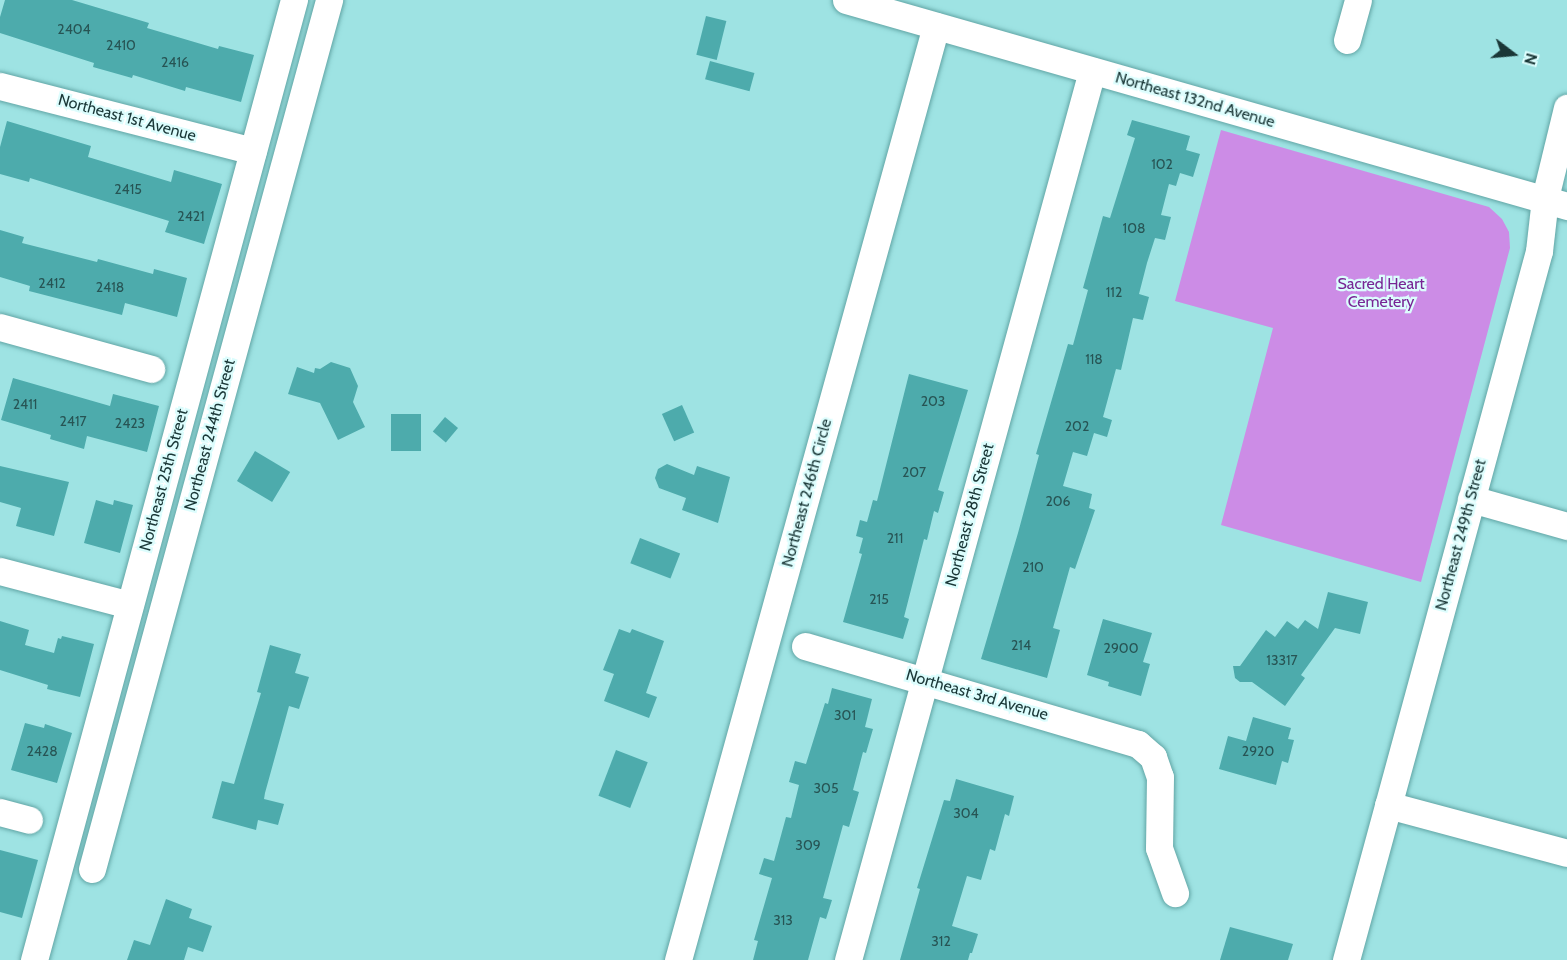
<!DOCTYPE html>
<style>
body{margin:0}
#map{position:relative;width:1567px;height:960px;overflow:hidden;background:#9ee3e3;font-family:Cabin,sans-serif}
div>[style]{position:absolute}
.green>*{inset:0;background:#cc8ce6}
.building>*{inset:0;background:#4dabac;transform-origin:0 0}
.roads{filter:drop-shadow(0 0 2px #61a5a5) drop-shadow(0 0 2px #61a5a5)}
.minor>*{height:27px;margin:-13.5px;padding:0 13.5px;transform-origin:13.5px;border-radius:13.5px;background:#fff}
span{translate:-50% -50%;white-space:nowrap;text-align:center;line-height:1.15;-webkit-text-stroke:4.5px #dcfdfd;paint-order:stroke}
.number-label{font-size:14px;color:#275454}
.number-label span{-webkit-text-stroke-width:0}
.street-label{font-size:16px;color:#1a3737}
.park-label{font-size:16px;color:#772594}
.north{position:absolute;left:1483px;top:24px;width:60px;height:60px;-webkit-text-stroke:4px #dcfdfd;paint-order:stroke;rotate:106deg;font-size:16px;font-weight:700;line-height:24px;text-align:center;color:#1a3737}
.north::after{content:'';display:block;margin:auto;width:21px;height:27px;background:#1a3737;clip-path:polygon(50% 0,100% 100%,50% 72%,0 100%)}
</style>
<div id="map">
<div class="green">
<div style="clip-path:polygon(1221px 130px,1489px 207px,1502px 219px,1509px 232px,1510px 248px,1421px 582px,1221px 525px,1273px 328px,1175px 301px)"></div>
</div>
<div class="building">
<div style="clip-path:polygon(5px 0,72px 0,149px 23px,147px 28px,218px 49px,219px 46px,254px 55px,241px 102px,186px 87px,185px 91px,133px 75px,132px 78px,93px 67px,94px 63px,0 33px,0 17px)"></div>
<div style="left:706px;top:16px;width:21px;height:40px;rotate:14deg"></div>
<div style="left:710px;top:61px;width:46px;height:19px;rotate:15deg"></div>
<div style="clip-path:polygon(1132px 120px,1190px 136px,1186px 150px,1200px 154px,1193px 177px,1180px 173px,1176px 186px,1169px 184px,1161px 215px,1171px 217px,1165px 240px,1155px 238px,1147px 263px,1139px 294px,1149px 297px,1143px 320px,1133px 318px,1121px 370px,1116px 369px,1103px 417px,1112px 420px,1107px 437px,1094px 433px,1087px 456px,1073px 452px,1063px 486px,1092px 494px,1089px 508px,1095px 510px,1075px 569px,1070px 567px,1053px 628px,1060px 630px,1047px 678px,981px 659px,1018px 533px,1039px 455px,1036px 454px,1054px 392px,1068px 344px,1073px 345px,1088px 290px,1083px 288px,1103px 216px,1110px 218px,1135px 138px,1127px 135px)"></div>
<div style="clip-path:polygon(7px 121px,91px 146px,88px 157px,171px 182px,174px 170px,222px 184px,204px 244px,165px 232px,169px 221px,30px 178px,29px 182px,0 174px,0 147px)"></div>
<div style="clip-path:polygon(0 230px,24px 237px,22px 243px,97px 262px,98px 259px,153px 274px,154px 269px,187px 278px,177px 317px,125px 303px,122px 315px,29px 291px,30px 286px,0 277px)"></div>
<div style="clip-path:polygon(331px 362px,350px 368px,358px 386px,353px 402px,365px 427px,338px 440px,320px 403px,288px 394px,297px 367px,314px 373px,315px 368px,320px 369px)"></div>
<div style="clip-path:polygon(909px 374px,968px 390px,938px 490px,944px 492px,938px 513px,934px 511px,927px 540px,924px 539px,904px 617px,909px 619px,903px 639px,843px 622px,862px 554px,859px 553px,863px 538px,856px 536px,860px 520px,867px 522px,873px 500px,877px 501px)"></div>
<div style="clip-path:polygon(13px 378px,110px 406px,113px 394px,159px 406px,147px 452px,87px 436px,84px 449px,50px 439px,51px 435px,1px 420px)"></div>
<div style="left:682px;top:405px;width:30px;height:22px;rotate:66deg"></div>
<div style="left:421px;top:414px;width:37px;height:30px;rotate:90deg"></div>
<div style="left:445px;top:417px;width:17px;height:19px;rotate:40deg"></div>
<div style="left:255px;top:451px;width:41px;height:35px;rotate:31deg"></div>
<div style="clip-path:polygon(667px 464px,694px 475px,697px 466px,730px 477px,718px 523px,682px 510px,686px 498px,659px 488px,655px 478px,658px 469px)"></div>
<div style="clip-path:polygon(0 466px,69px 482px,54px 536px,16px 526px,21px 508px,0 502px)"></div>
<div style="clip-path:polygon(96px 500px,113px 505px,114px 500px,133px 505px,120px 553px,84px 543px)"></div>
<div style="left:640px;top:538px;width:43px;height:27px;rotate:21deg"></div>
<div style="clip-path:polygon(1328px 592px,1368px 602px,1360px 634px,1335px 628px,1301px 675px,1305px 678px,1285px 706px,1252px 682px,1240px 682px,1235px 678px,1233px 666px,1240px 666px,1266px 630px,1275px 637px,1287px 621px,1298px 629px,1305px 620px,1318px 629px)"></div>
<div style="clip-path:polygon(1103px 619px,1152px 633px,1143px 662px,1150px 664px,1141px 696px,1108px 686px,1109px 682px,1087px 675px)"></div>
<div style="clip-path:polygon(0 621px,29px 630px,25px 645px,54px 653px,58px 638px,61px 639px,62px 636px,94px 644px,80px 697px,47px 689px,48px 685px,0 670px)"></div>
<div style="clip-path:polygon(619px 629px,630px 633px,632px 629px,664px 641px,646px 693px,657px 697px,649px 718px,604px 701px,614px 674px,603px 670px)"></div>
<div style="clip-path:polygon(270px 645px,301px 654px,295px 673px,309px 677px,299px 709px,289px 706px,265px 793px,264px 799px,284px 804px,278px 825px,258px 820px,256px 830px,212px 818px,222px 781px,234px 784px,261px 693px,257px 692px)"></div>
<div style="clip-path:polygon(832px 688px,872px 699px,865px 727px,873px 729px,866px 753px,863px 752px,853px 790px,859px 792px,849px 827px,843px 825px,823px 898px,832px 900px,826px 919px,820px 917px,808px 960px,753px 960px,758px 941px,754px 940px,772px 878px,759px 874px,764px 858px,774px 861px,786px 817px,791px 818px,799px 785px,789px 782px,795px 761px,806px 764px,825px 703px,828px 704px)"></div>
<div style="clip-path:polygon(1253px 717px,1291px 728px,1288px 739px,1294px 740px,1288px 763px,1282px 761px,1276px 785px,1219px 769px,1228px 736px,1246px 741px)"></div>
<div style="clip-path:polygon(25px 723px,44px 728px,45px 724px,72px 733px,57px 783px,11px 770px)"></div>
<div style="left:616px;top:750px;width:34px;height:49px;rotate:21deg"></div>
<div style="clip-path:polygon(956px 779px,1014px 796px,1009px 816px,1005px 814px,995px 851px,990px 849px,981px 880px,967px 876px,952px 926px,978px 934px,972px 953px,970px 953px,968px 960px,900px 960px,920px 889px,917px 888px,944px 800px,950px 801px)"></div>
<div style="clip-path:polygon(0 850px,38px 860px,22px 918px,0 912px)"></div>
<div style="clip-path:polygon(166px 899px,192px 909px,189px 918px,212px 926px,203px 952px,188px 947px,184px 960px,127px 960px,134px 940px,150px 945px)"></div>
<div style="clip-path:polygon(1230px 927px,1293px 944px,1288px 960px,1220px 960px)"></div>
</div>
<div class="roads">
<div class="minor">
<div style="left:846px;top:0;width:750px;rotate:15.95deg"></div>
<div style="left:1347px;top:40px;width:41px;rotate:-74.6deg"></div>
<div style="left:0;top:86px;width:261px;rotate:14.4deg"></div>
<div style="left:0;top:327px;width:157px;rotate:15.5deg"></div>
<div style="left:1471px;top:499px;width:100px;rotate:15.7deg"></div>
<div style="left:0;top:571px;width:134px;rotate:14.7deg"></div>
<div style="left:805px;top:646px;width:347px;rotate:16.4deg"></div>
<div style="left:1138px;top:744px;width:20px;rotate:41deg"></div>
<div style="left:1153px;top:757px;width:21px;rotate:71deg"></div>
<div style="left:1160px;top:777px;width:71px;rotate:90.8deg"></div>
<div style="left:1159px;top:848px;width:48px;rotate:70.4deg"></div>
<div style="left:1388px;top:805px;width:185px;rotate:15deg"></div>
<div style="left:0;top:812px;width:30px;rotate:15deg"></div>
<div style="left:92px;top:869px;width:901px;rotate:-74.74deg"></div>
<div style="left:34px;top:960px;width:995px;rotate:-74.85deg"></div>
<div style="left:678px;top:960px;width:969px;rotate:-74.56deg"></div>
<div style="left:848px;top:960px;width:922px;rotate:-74.65deg"></div>
<div style="left:1346px;top:960px;width:735px;rotate:-74.77deg"></div>
<div style="left:1539px;top:251px;width:53px;rotate:-83.5deg"></div>
<div style="left:1545px;top:198px;width:93px;rotate:-76.3deg"></div>
</div>
</div>
<div class="number-label">
<span style="left:74px;top:29px">2404</span>
<span style="left:121px;top:45px">2410</span>
<span style="left:175px;top:62px">2416</span>
<span style="left:1162px;top:164px">102</span>
<span style="left:128px;top:189px">2415</span>
<span style="left:191px;top:216px">2421</span>
<span style="left:1134px;top:228px">108</span>
<span style="left:52px;top:283px">2412</span>
<span style="left:110px;top:287px">2418</span>
<span style="left:1114px;top:292px">112</span>
<span style="left:1094px;top:359px">118</span>
<span style="left:933px;top:401px">203</span>
<span style="left:25px;top:404px">2411</span>
<span style="left:73px;top:421px">2417</span>
<span style="left:130px;top:423px">2423</span>
<span style="left:1077px;top:426px">202</span>
<span style="left:914px;top:472px">207</span>
<span style="left:1058px;top:501px">206</span>
<span style="left:895px;top:538px">211</span>
<span style="left:1033px;top:567px">210</span>
<span style="left:879px;top:599px">215</span>
<span style="left:1021px;top:645px">214</span>
<span style="left:1121px;top:648px">2900</span>
<span style="left:1282px;top:660px">13317</span>
<span style="left:845px;top:715px">301</span>
<span style="left:42px;top:751px">2428</span>
<span style="left:1258px;top:751px">2920</span>
<span style="left:826px;top:788px">305</span>
<span style="left:966px;top:813px">304</span>
<span style="left:808px;top:845px">309</span>
<span style="left:783px;top:920px">313</span>
<span style="left:941px;top:941px">312</span>
</div>
<div class="street-label">
<span style="left:1195px;top:100px;rotate:16deg">Northeast 132nd Avenue</span>
<span style="left:127px;top:118px;rotate:15deg">Northeast 1st Avenue</span>
<span style="left:210px;top:435px;rotate:-75deg">Northeast 244th Street</span>
<span style="left:164px;top:480px;rotate:-75deg">Northeast 25th Street</span>
<span style="left:807px;top:493px;rotate:-75deg">Northeast 246th Circle</span>
<span style="left:970px;top:515px;rotate:-75deg">Northeast 28th Street</span>
<span style="left:1461px;top:535px;rotate:-75deg">Northeast 249th Street</span>
<span style="left:977px;top:695px;rotate:16deg">Northeast 3rd Avenue</span>
</div>
<div class="park-label">
<span style="left:1381px;top:293px">Sacred Heart<br>Cemetery</span>
</div>
<div class="north">N</div>
</div>
